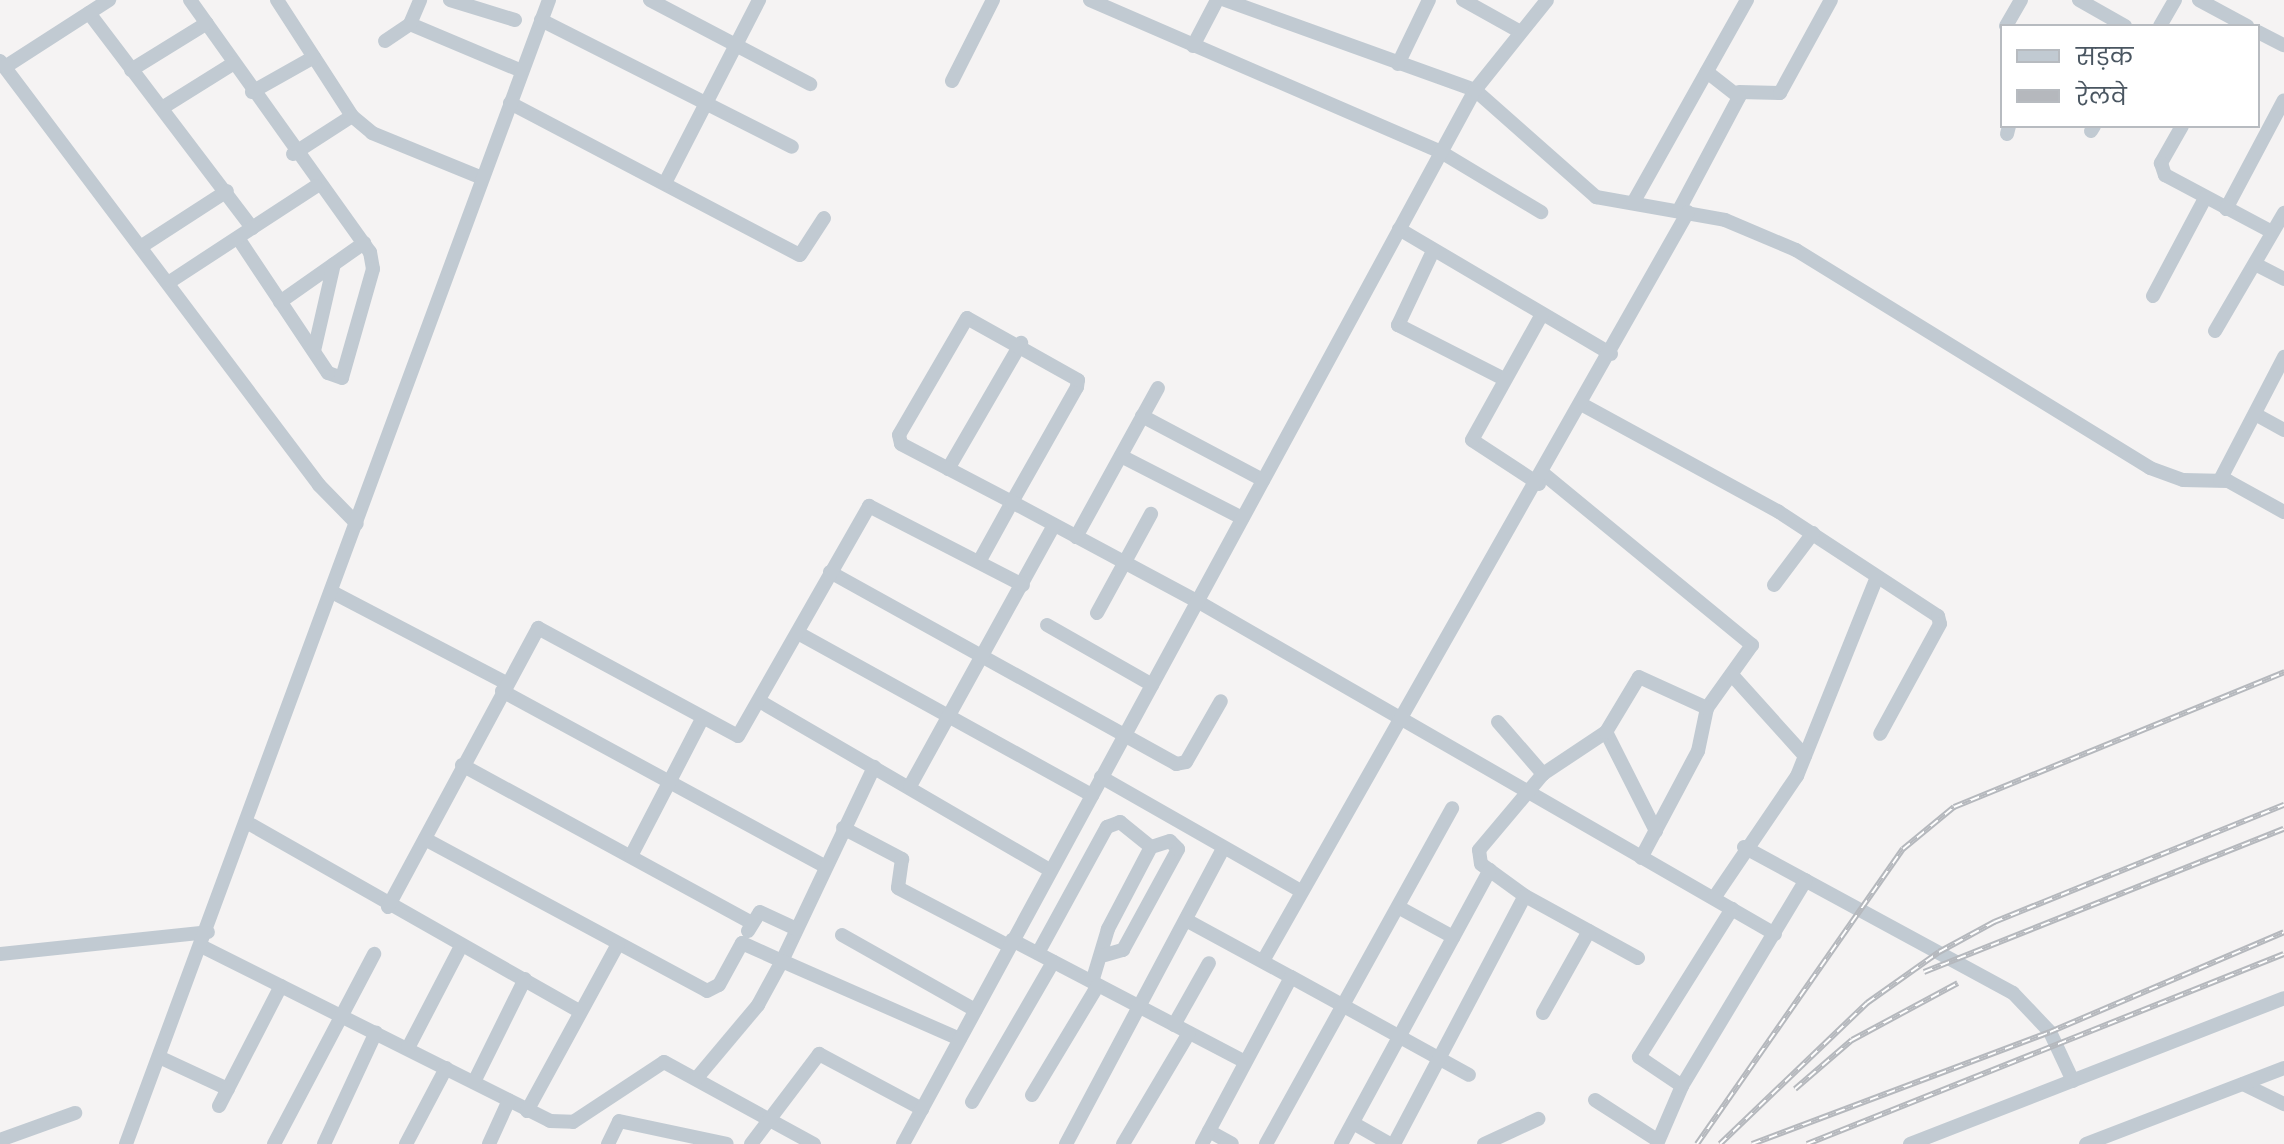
<!DOCTYPE html>
<meta charset="utf-8">
<style>
body{margin:0}
#map{position:relative;width:2284px;height:1144px;overflow:hidden;background:#f5f3f3;font-family:Poppins,"Noto Sans Devanagari",sans-serif}
div>[style]{position:absolute}
.minor>*{height:14px;margin:-7px;padding:0 7px;transform-origin:7px;border-radius:7px;background:#c1cad2}
.rail>*{height:6px;margin-top:-3px;transform-origin:0;background:repeating-linear-gradient(90deg,#fff 0 9px,#b5b8bd 0 18px);box-sizing:border-box;border-block:2px solid #b5b8bd}
span{translate:-50% -50%;white-space:nowrap;text-align:center;line-height:1.15;-webkit-text-stroke:8px #fff;paint-order:stroke}
.legend{position:absolute;left:2000px;top:24px;width:260px;height:104px;box-sizing:border-box;background:#fff;border:2px solid #b7bbc0;margin:0;padding:10px 14px;list-style:none;font-size:24px;color:#4a5661}
.legend li{display:flex;align-items:center;gap:16px;height:40px}
.legend b{width:40px;border:2px solid #b7bbc0}
</style>
<div id="map">
<div class="minor">
<div style="left:190px;top:0;width:310px;rotate:54.5deg"></div>
<div style="left:370px;top:252px;width:17px;rotate:80deg"></div>
<div style="left:373px;top:269px;width:113px;rotate:105.9deg"></div>
<div style="left:342px;top:378px;width:15px;rotate:-160deg"></div>
<div style="left:328px;top:373px;width:162px;rotate:-123.7deg"></div>
<div style="left:277px;top:0;width:138px;rotate:57.1deg"></div>
<div style="left:352px;top:116px;width:26px;rotate:40deg"></div>
<div style="left:372px;top:133px;width:119px;rotate:22.2deg"></div>
<div style="left:450px;top:0;width:68px;rotate:17.1deg"></div>
<div style="left:650px;top:0;width:181px;rotate:27.7deg"></div>
<div style="left:1090px;top:0;width:382px;rotate:23.4deg"></div>
<div style="left:1441px;top:152px;width:117px;rotate:31deg"></div>
<div style="left:1225px;top:0;width:266px;rotate:19.8deg"></div>
<div style="left:1475px;top:90px;width:162px;rotate:41.5deg"></div>
<div style="left:1596px;top:197px;width:131px;rotate:10.1deg"></div>
<div style="left:1725px;top:220px;width:77px;rotate:22.9deg"></div>
<div style="left:1796px;top:250px;width:416px;rotate:31.6deg"></div>
<div style="left:2150px;top:468px;width:35px;rotate:20deg"></div>
<div style="left:2183px;top:480px;width:45px;rotate:1.3deg"></div>
<div style="left:2228px;top:481px;width:64px;rotate:29deg"></div>
<div style="left:1463px;top:0;width:64px;rotate:29deg"></div>
<div style="left:2079px;top:0;width:53px;rotate:29.5deg"></div>
<div style="left:2199px;top:0;width:55px;rotate:28.4deg"></div>
<div style="left:89px;top:13px;width:270px;rotate:52.8deg"></div>
<div style="left:541px;top:20px;width:281px;rotate:26.8deg"></div>
<div style="left:410px;top:24px;width:121px;rotate:22.8deg"></div>
<div style="left:2006px;top:26px;width:30px;rotate:-60deg"></div>
<div style="left:2160px;top:26px;width:30px;rotate:-60deg"></div>
<div style="left:2258px;top:32px;width:29px;rotate:27deg"></div>
<div style="left:385px;top:41px;width:30px;rotate:-34deg"></div>
<div style="left:410px;top:24px;width:26px;rotate:-67deg"></div>
<div style="left:1193px;top:46px;width:52px;rotate:-62.4deg"></div>
<div style="left:0;top:61px;width:531px;rotate:53.04deg"></div>
<div style="left:319px;top:485px;width:54px;rotate:45.7deg"></div>
<div style="left:1398px;top:64px;width:71px;rotate:-64.2deg"></div>
<div style="left:5px;top:67px;width:124px;rotate:-32.8deg"></div>
<div style="left:131px;top:70px;width:89px;rotate:-31.7deg"></div>
<div style="left:952px;top:81px;width:91px;rotate:-63.2deg"></div>
<div style="left:252px;top:92px;width:71px;rotate:-29.4deg"></div>
<div style="left:1739px;top:92px;width:41px;rotate:1.4deg"></div>
<div style="left:1780px;top:93px;width:106px;rotate:-61.3deg"></div>
<div style="left:510px;top:103px;width:327px;rotate:27.7deg"></div>
<div style="left:800px;top:255px;width:44px;rotate:-57deg"></div>
<div style="left:162px;top:108px;width:85px;rotate:-32deg"></div>
<div style="left:2182px;top:126px;width:43px;rotate:119.6deg"></div>
<div style="left:2161px;top:163px;width:13px;rotate:72deg"></div>
<div style="left:2165px;top:175px;width:121px;rotate:28deg"></div>
<div style="left:2091px;top:131px;width:6px;rotate:-59deg"></div>
<div style="left:2007px;top:134px;width:8px;rotate:-76deg"></div>
<div style="left:293px;top:154px;width:70px;rotate:-32.8deg"></div>
<div style="left:665px;top:183px;width:206px;rotate:-62.8deg"></div>
<div style="left:1633px;top:203px;width:233px;rotate:-60.7deg"></div>
<div style="left:2226px;top:209px;width:123px;rotate:-62deg"></div>
<div style="left:1679px;top:210px;width:128px;rotate:-62deg"></div>
<div style="left:1739px;top:97px;width:41px;rotate:-142deg"></div>
<div style="left:1399px;top:229px;width:246px;rotate:30.5deg"></div>
<div style="left:142px;top:246px;width:101px;rotate:-32.9deg"></div>
<div style="left:1433px;top:251px;width:82px;rotate:115.3deg"></div>
<div style="left:1398px;top:325px;width:119px;rotate:27deg"></div>
<div style="left:2255px;top:264px;width:33px;rotate:27deg"></div>
<div style="left:171px;top:281px;width:173px;rotate:-33.2deg"></div>
<div style="left:2153px;top:296px;width:111px;rotate:-62deg"></div>
<div style="left:280px;top:302px;width:103px;rotate:-35.1deg"></div>
<div style="left:2215px;top:331px;width:137px;rotate:-59.7deg"></div>
<div style="left:314px;top:351px;width:89px;rotate:-77.1deg"></div>
<div style="left:1583px;top:405px;width:223px;rotate:28.6deg"></div>
<div style="left:1779px;top:512px;width:190px;rotate:33.2deg"></div>
<div style="left:1938px;top:616px;width:8px;rotate:76deg"></div>
<div style="left:1940px;top:624px;width:125px;rotate:118.6deg"></div>
<div style="left:2255px;top:414px;width:33px;rotate:29deg"></div>
<div style="left:1142px;top:416px;width:137px;rotate:27.9deg"></div>
<div style="left:1121px;top:456px;width:136px;rotate:27.1deg"></div>
<div style="left:948px;top:469px;width:146px;rotate:-59.9deg"></div>
<div style="left:1545px;top:475px;width:268px;rotate:39.4deg"></div>
<div style="left:1752px;top:645px;width:77px;rotate:125.5deg"></div>
<div style="left:1707px;top:708px;width:44px;rotate:101.8deg"></div>
<div style="left:1698px;top:751px;width:121px;rotate:118deg"></div>
<div style="left:2220px;top:480px;width:139px;rotate:-62.5deg"></div>
<div style="left:1539px;top:484px;width:80px;rotate:-146.7deg"></div>
<div style="left:1472px;top:440px;width:144px;rotate:-60.9deg"></div>
<div style="left:1076px;top:537px;width:170px;rotate:-61.2deg"></div>
<div style="left:980px;top:560px;width:66px;rotate:-61.1deg"></div>
<div style="left:1012px;top:502px;width:132px;rotate:-60.5deg"></div>
<div style="left:1077px;top:387px;width:7px;rotate:-82deg"></div>
<div style="left:1078px;top:380px;width:127px;rotate:-150.8deg"></div>
<div style="left:967px;top:318px;width:135px;rotate:120.2deg"></div>
<div style="left:899px;top:435px;width:9px;rotate:77deg"></div>
<div style="left:901px;top:444px;width:125px;rotate:27.6deg"></div>
<div style="left:1012px;top:502px;width:210px;rotate:28.2deg"></div>
<div style="left:1197px;top:601px;width:667px;rotate:29.95deg"></div>
<div style="left:830px;top:572px;width:396px;rotate:29deg"></div>
<div style="left:1176px;top:764px;width:10px;rotate:-11deg"></div>
<div style="left:1186px;top:762px;width:70px;rotate:-60.2deg"></div>
<div style="left:1774px;top:585px;width:65px;rotate:-53.1deg"></div>
<div style="left:332px;top:592px;width:196px;rotate:27.6deg"></div>
<div style="left:1097px;top:613px;width:113px;rotate:-61.4deg"></div>
<div style="left:1047px;top:625px;width:121px;rotate:29.7deg"></div>
<div style="left:798px;top:633px;width:336px;rotate:28.9deg"></div>
<div style="left:1732px;top:675px;width:109px;rotate:48deg"></div>
<div style="left:502px;top:691px;width:366px;rotate:28.5deg"></div>
<div style="left:761px;top:702px;width:334px;rotate:30.2deg"></div>
<div style="left:1498px;top:722px;width:69px;rotate:49.1deg"></div>
<div style="left:1606px;top:732px;width:111px;rotate:63.2deg"></div>
<div style="left:462px;top:765px;width:330px;rotate:28.6deg"></div>
<div style="left:1101px;top:777px;width:230px;rotate:29.7deg"></div>
<div style="left:910px;top:786px;width:298px;rotate:-61.1deg"></div>
<div style="left:248px;top:823px;width:381px;rotate:29.6deg"></div>
<div style="left:843px;top:828px;width:67px;rotate:27.7deg"></div>
<div style="left:902px;top:859px;width:29px;rotate:98deg"></div>
<div style="left:898px;top:888px;width:125px;rotate:27.6deg"></div>
<div style="left:425px;top:839px;width:320px;rotate:28.3deg"></div>
<div style="left:707px;top:991px;width:13px;rotate:-27deg"></div>
<div style="left:719px;top:985px;width:48px;rotate:-61.3deg"></div>
<div style="left:742px;top:943px;width:44px;rotate:24.2deg"></div>
<div style="left:782px;top:961px;width:215px;rotate:-64.6deg"></div>
<div style="left:1744px;top:847px;width:306px;rotate:28.5deg"></div>
<div style="left:2013px;top:993px;width:54px;rotate:46.5deg"></div>
<div style="left:2050px;top:1032px;width:54px;rotate:64.9deg"></div>
<div style="left:631px;top:856px;width:154px;rotate:-62.6deg"></div>
<div style="left:1714px;top:898px;width:148px;rotate:-55.8deg"></div>
<div style="left:1797px;top:776px;width:214px;rotate:-68.1deg"></div>
<div style="left:388px;top:907px;width:317px;rotate:-61.7deg"></div>
<div style="left:538px;top:628px;width:227px;rotate:28.4deg"></div>
<div style="left:738px;top:736px;width:265px;rotate:-60.3deg"></div>
<div style="left:869px;top:506px;width:173px;rotate:27.2deg"></div>
<div style="left:1398px;top:907px;width:63px;rotate:28.6deg"></div>
<div style="left:1186px;top:920px;width:119px;rotate:28.5deg"></div>
<div style="left:748px;top:931px;width:22px;rotate:-58deg"></div>
<div style="left:760px;top:912px;width:40px;rotate:25deg"></div>
<div style="left:842px;top:935px;width:153px;rotate:29.4deg"></div>
<div style="left:1012px;top:940px;width:263px;rotate:27.6deg"></div>
<div style="left:203px;top:947px;width:388px;rotate:26.6deg"></div>
<div style="left:550px;top:1121px;width:23px;rotate:2deg"></div>
<div style="left:573px;top:1122px;width:109px;rotate:-33.4deg"></div>
<div style="left:664px;top:1062px;width:171px;rotate:28.7deg"></div>
<div style="left:1038px;top:953px;width:144px;rotate:-61.3deg"></div>
<div style="left:1107px;top:827px;width:14px;rotate:-21deg"></div>
<div style="left:1120px;top:822px;width:40px;rotate:39deg"></div>
<div style="left:1151px;top:847px;width:93px;rotate:117.7deg"></div>
<div style="left:1108px;top:929px;width:55px;rotate:106.8deg"></div>
<div style="left:0;top:954px;width:209px;rotate:-6deg"></div>
<div style="left:1105px;top:955px;width:19px;rotate:-16deg"></div>
<div style="left:1123px;top:950px;width:115px;rotate:-61.4deg"></div>
<div style="left:1178px;top:849px;width:11px;rotate:-135deg"></div>
<div style="left:1170px;top:841px;width:20px;rotate:162deg"></div>
<div style="left:1638px;top:958px;width:129px;rotate:-151.2deg"></div>
<div style="left:1525px;top:896px;width:54px;rotate:-144deg"></div>
<div style="left:1481px;top:864px;width:14px;rotate:-98deg"></div>
<div style="left:1479px;top:850px;width:99px;rotate:-49.9deg"></div>
<div style="left:1543px;top:774px;width:76px;rotate:-33.7deg"></div>
<div style="left:1606px;top:732px;width:64px;rotate:-59deg"></div>
<div style="left:1639px;top:677px;width:75px;rotate:24.5deg"></div>
<div style="left:1263px;top:961px;width:861px;rotate:-60.43deg"></div>
<div style="left:1543px;top:1013px;width:94px;rotate:-60.7deg"></div>
<div style="left:1174px;top:1025px;width:71px;rotate:-60.6deg"></div>
<div style="left:408px;top:1048px;width:113px;rotate:-62.5deg"></div>
<div style="left:159px;top:1057px;width:76px;rotate:24.9deg"></div>
<div style="left:696px;top:1079px;width:97px;rotate:-50deg"></div>
<div style="left:758px;top:1005px;width:50px;rotate:-61.4deg"></div>
<div style="left:782px;top:961px;width:194px;rotate:23.7deg"></div>
<div style="left:474px;top:1082px;width:115px;rotate:-63.7deg"></div>
<div style="left:2243px;top:1084px;width:46px;rotate:26deg"></div>
<div style="left:1682px;top:1086px;width:52px;rotate:-146deg"></div>
<div style="left:1639px;top:1057px;width:175px;rotate:-57.9deg"></div>
<div style="left:1032px;top:1095px;width:128px;rotate:-59deg"></div>
<div style="left:1595px;top:1100px;width:74px;rotate:32.8deg"></div>
<div style="left:972px;top:1102px;width:162px;rotate:-59.9deg"></div>
<div style="left:219px;top:1106px;width:135px;rotate:-62.7deg"></div>
<div style="left:527px;top:1111px;width:190px;rotate:-61.4deg"></div>
<div style="left:1353px;top:1123px;width:43px;rotate:29.6deg"></div>
<div style="left:1209px;top:1131px;width:26px;rotate:29deg"></div>
<div style="left:0;top:1140px;width:80px;rotate:-19.8deg"></div>
<div style="left:126px;top:1144px;width:1220px;rotate:-69.71deg"></div>
<div style="left:274px;top:1144px;width:215px;rotate:-62.2deg"></div>
<div style="left:324px;top:1144px;width:123px;rotate:-65.1deg"></div>
<div style="left:406px;top:1144px;width:86px;rotate:-62.2deg"></div>
<div style="left:489px;top:1144px;width:48px;rotate:-65.6deg"></div>
<div style="left:608px;top:1144px;width:25px;rotate:-64deg"></div>
<div style="left:619px;top:1121px;width:110px;rotate:12deg"></div>
<div style="left:751px;top:1144px;width:113px;rotate:-52.9deg"></div>
<div style="left:819px;top:1054px;width:117px;rotate:28.1deg"></div>
<div style="left:903px;top:1144px;width:1199px;rotate:-61.51deg"></div>
<div style="left:1475px;top:90px;width:115px;rotate:-51.3deg"></div>
<div style="left:1066px;top:1144px;width:334px;rotate:-62deg"></div>
<div style="left:1123px;top:1144px;width:129px;rotate:-59.3deg"></div>
<div style="left:1202px;top:1144px;width:189px;rotate:-61.9deg"></div>
<div style="left:1291px;top:977px;width:203px;rotate:28.8deg"></div>
<div style="left:1266px;top:1144px;width:384px;rotate:-61deg"></div>
<div style="left:1341px;top:1144px;width:312px;rotate:-61.5deg"></div>
<div style="left:1394px;top:1144px;width:280px;rotate:-62.2deg"></div>
<div style="left:1484px;top:1144px;width:60px;rotate:-24.8deg"></div>
<div style="left:1657px;top:1144px;width:63px;rotate:-66.7deg"></div>
<div style="left:1682px;top:1086px;width:240px;rotate:-59deg"></div>
<div style="left:1910px;top:1144px;width:401px;rotate:-21.3deg"></div>
<div style="left:2086px;top:1144px;width:212px;rotate:-21deg"></div>
</div>
<div class="rail">
<div style="left:1924px;top:972px;width:387px;rotate:-21.7deg"></div>
<div style="left:1795px;top:1089px;width:75px;rotate:-40.7deg"></div>
<div style="left:1852px;top:1040px;width:120px;rotate:-28.3deg"></div>
<div style="left:1697px;top:1144px;width:360px;rotate:-55.1deg"></div>
<div style="left:1903px;top:849px;width:66px;rotate:-39.5deg"></div>
<div style="left:1954px;top:807px;width:357px;rotate:-22.2deg"></div>
<div style="left:1720px;top:1144px;width:204px;rotate:-43.8deg"></div>
<div style="left:1867px;top:1003px;width:88px;rotate:-35.3deg"></div>
<div style="left:1939px;top:952px;width:63px;rotate:-28.6deg"></div>
<div style="left:1994px;top:922px;width:313px;rotate:-22deg"></div>
<div style="left:1752px;top:1144px;width:318px;rotate:-20.6deg"></div>
<div style="left:2050px;top:1032px;width:254px;rotate:-23.1deg"></div>
<div style="left:1807px;top:1144px;width:513px;rotate:-21.72deg"></div>
</div>
<ul class="legend">
<li><b style="height:10px;background:#c1cad2"></b>सड़क</li>
<li><b style="height:10px;background:#b5b8bd"></b>रेलवे</li>
</ul>
</div>
